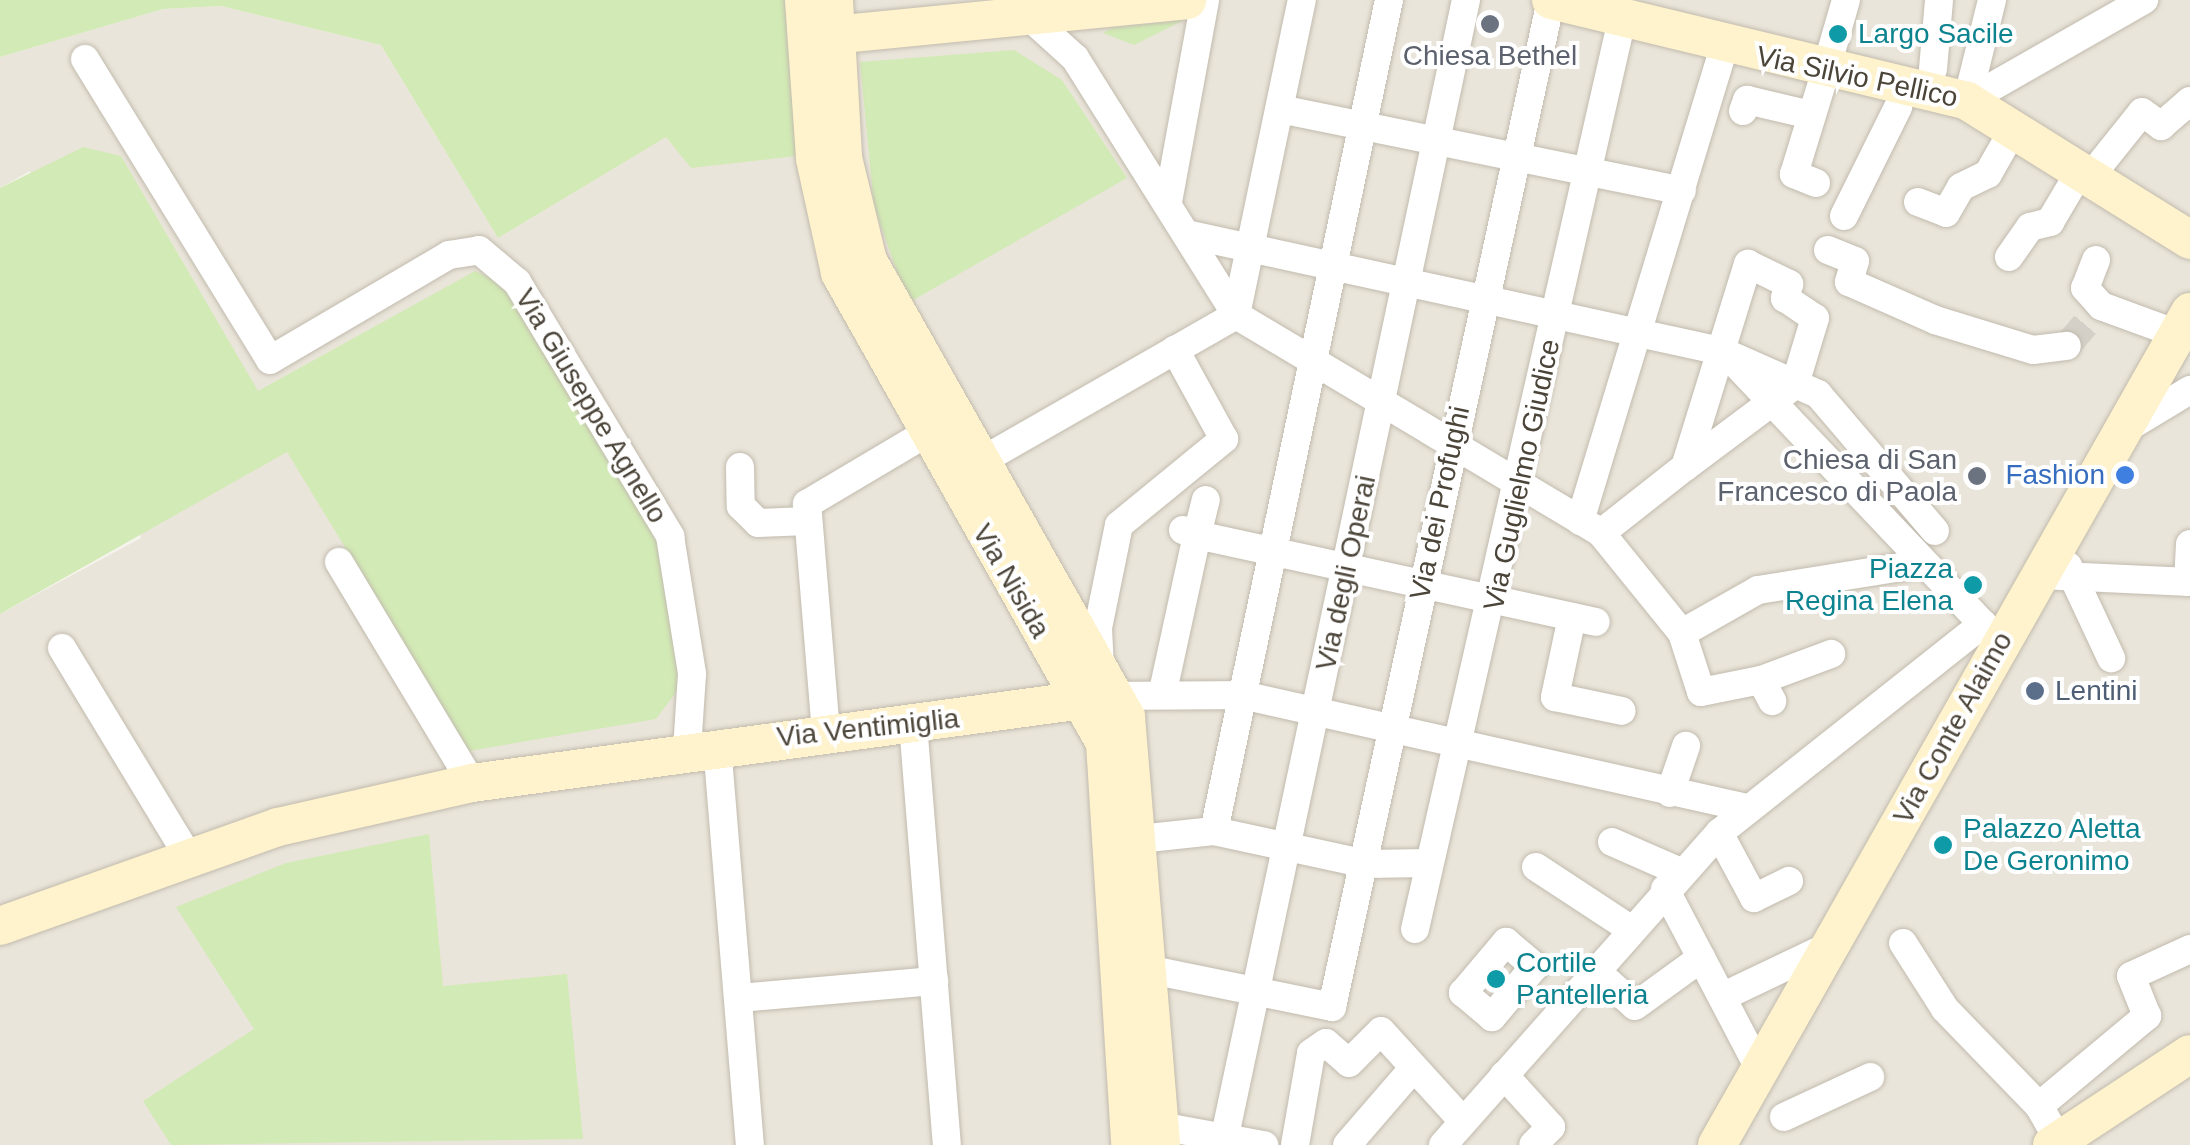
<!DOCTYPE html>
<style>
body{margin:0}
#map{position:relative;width:2190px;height:1145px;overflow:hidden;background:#f6f3ec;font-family:Helvetica,sans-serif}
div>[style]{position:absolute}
.residential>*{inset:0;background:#eae5da}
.green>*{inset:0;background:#d2eab5}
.street-tunnel>*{height:28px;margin-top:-14px;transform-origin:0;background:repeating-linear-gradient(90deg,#d4d0c8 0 28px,transparent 0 42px)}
.roads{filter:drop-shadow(0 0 2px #c2bbae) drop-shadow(0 0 2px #c2bbae)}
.street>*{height:28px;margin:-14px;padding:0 14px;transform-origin:14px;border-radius:14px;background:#fff}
.secondary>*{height:38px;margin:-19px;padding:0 19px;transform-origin:19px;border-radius:19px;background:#fff3cd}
.dots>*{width:28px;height:28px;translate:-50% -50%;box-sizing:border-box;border:5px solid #fff;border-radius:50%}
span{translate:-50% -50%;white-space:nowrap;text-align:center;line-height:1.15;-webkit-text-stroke:8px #fff;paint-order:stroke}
.culture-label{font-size:28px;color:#0d838f}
.left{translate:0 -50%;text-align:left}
.right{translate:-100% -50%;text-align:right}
.worship-label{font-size:28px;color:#5b616d}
.street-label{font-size:28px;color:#4b4439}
.shop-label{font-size:28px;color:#366cbe}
.service-label{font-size:28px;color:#4e5e75}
</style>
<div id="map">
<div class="residential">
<div style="clip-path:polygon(785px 0,2190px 0,2190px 1145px,0 1145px,0 614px,141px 538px,30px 171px,0 188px,0 57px,163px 9px,221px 6px,381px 45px,498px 238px,666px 136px,796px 156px)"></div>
</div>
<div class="green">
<div style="clip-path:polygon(0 0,785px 0,796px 156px,691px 168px,666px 137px,498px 238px,381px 45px,221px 6px,163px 9px,0 57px)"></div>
<div style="clip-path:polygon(1184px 20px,1134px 45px,1103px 33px,1111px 28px)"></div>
<div style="clip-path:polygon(1014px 50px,1062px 80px,1127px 178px,908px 303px,874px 206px,860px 62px)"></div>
<div style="clip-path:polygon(83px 147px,121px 156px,258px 391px,475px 271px,512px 288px,659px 541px,680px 687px,656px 719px,469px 751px,287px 452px,0 614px,0 188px)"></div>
<div style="clip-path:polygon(429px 834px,443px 986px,567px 974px,583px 1139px,171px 1145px,143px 1101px,254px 1029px,176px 907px,286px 863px)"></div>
</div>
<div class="street-tunnel">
<div style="left:2067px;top:346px;width:42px;rotate:-49.8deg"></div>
</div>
<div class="roads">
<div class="street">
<div style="left:1034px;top:21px;width:55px;rotate:42.1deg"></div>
<div style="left:1075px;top:58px;width:303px;rotate:57.9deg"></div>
<div style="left:1236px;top:315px;width:425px;rotate:30.8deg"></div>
<div style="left:1601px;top:533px;width:129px;rotate:51deg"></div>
<div style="left:1682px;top:633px;width:62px;rotate:72.1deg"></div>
<div style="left:1701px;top:692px;width:61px;rotate:-11.3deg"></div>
<div style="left:1761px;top:680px;width:24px;rotate:62deg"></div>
<div style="left:1831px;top:52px;width:54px;rotate:-73.9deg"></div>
<div style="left:85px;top:59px;width:353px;rotate:58.4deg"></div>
<div style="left:270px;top:360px;width:208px;rotate:-30.4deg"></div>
<div style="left:449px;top:255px;width:30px;rotate:-9deg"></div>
<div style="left:479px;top:250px;width:50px;rotate:40.1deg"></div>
<div style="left:517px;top:282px;width:297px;rotate:58.9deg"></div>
<div style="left:670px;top:536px;width:140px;rotate:80.9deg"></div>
<div style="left:692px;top:674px;width:75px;rotate:93.8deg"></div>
<div style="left:1933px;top:69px;width:69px;rotate:-85deg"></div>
<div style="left:1967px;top:101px;width:204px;rotate:-29.7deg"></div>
<div style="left:1967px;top:101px;width:104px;rotate:-76.1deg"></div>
<div style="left:1280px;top:109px;width:410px;rotate:11.5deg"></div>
<div style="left:1743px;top:111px;width:12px;rotate:-70deg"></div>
<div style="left:1747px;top:100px;width:66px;rotate:13.2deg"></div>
<div style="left:2102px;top:162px;width:64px;rotate:-51.3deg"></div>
<div style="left:2142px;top:112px;width:24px;rotate:36deg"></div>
<div style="left:2161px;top:126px;width:38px;rotate:-41deg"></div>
<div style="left:1816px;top:183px;width:24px;rotate:-158deg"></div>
<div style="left:1794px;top:174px;width:106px;rotate:-72.9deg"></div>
<div style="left:1168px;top:202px;width:205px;rotate:-79.6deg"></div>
<div style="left:1918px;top:202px;width:30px;rotate:21deg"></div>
<div style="left:1946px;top:213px;width:30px;rotate:-60deg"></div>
<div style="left:1961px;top:187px;width:30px;rotate:-26deg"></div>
<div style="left:1988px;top:174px;width:51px;rotate:-60.4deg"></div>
<div style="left:1844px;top:216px;width:122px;rotate:-63.6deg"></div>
<div style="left:1186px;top:234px;width:548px;rotate:12.34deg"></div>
<div style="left:1721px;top:351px;width:106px;rotate:23.9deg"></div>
<div style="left:1818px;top:394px;width:180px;rotate:49.5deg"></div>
<div style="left:1828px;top:250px;width:29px;rotate:22deg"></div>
<div style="left:1855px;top:261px;width:22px;rotate:106deg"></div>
<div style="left:1849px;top:282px;width:94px;rotate:23.8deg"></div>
<div style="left:1935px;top:320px;width:102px;rotate:17deg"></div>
<div style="left:2033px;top:350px;width:34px;rotate:-7deg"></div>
<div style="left:2009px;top:257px;width:37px;rotate:-55deg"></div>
<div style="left:2030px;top:227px;width:21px;rotate:-14deg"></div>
<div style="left:2050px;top:222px;width:57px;rotate:-59.4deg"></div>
<div style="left:2096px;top:260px;width:30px;rotate:111deg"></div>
<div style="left:2085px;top:288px;width:24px;rotate:48deg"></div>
<div style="left:2101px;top:306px;width:81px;rotate:20.2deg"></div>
<div style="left:1737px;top:365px;width:376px;rotate:46.5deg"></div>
<div style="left:2127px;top:428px;width:74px;rotate:-31.1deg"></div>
<div style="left:978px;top:463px;width:297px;rotate:-29.8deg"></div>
<div style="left:1236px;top:315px;width:322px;rotate:-78.2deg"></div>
<div style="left:740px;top:467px;width:39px;rotate:89deg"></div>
<div style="left:741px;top:506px;width:24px;rotate:45deg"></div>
<div style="left:758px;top:523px;width:50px;rotate:-2.3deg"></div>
<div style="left:1685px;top:467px;width:129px;rotate:-36.8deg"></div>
<div style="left:1580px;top:521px;width:494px;rotate:-73.1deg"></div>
<div style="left:1183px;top:530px;width:15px;rotate:20deg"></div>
<div style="left:1197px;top:535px;width:36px;rotate:-76deg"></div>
<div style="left:1601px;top:533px;width:107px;rotate:-38.2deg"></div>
<div style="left:1685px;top:467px;width:213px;rotate:-72.8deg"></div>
<div style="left:1748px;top:264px;width:46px;rotate:26deg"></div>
<div style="left:1789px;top:284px;width:15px;rotate:106deg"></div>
<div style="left:1785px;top:298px;width:36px;rotate:34deg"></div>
<div style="left:1815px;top:318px;width:66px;rotate:106.8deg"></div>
<div style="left:339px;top:562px;width:258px;rotate:59deg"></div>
<div style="left:2068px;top:566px;width:102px;rotate:64.9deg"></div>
<div style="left:2040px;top:575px;width:150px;rotate:2.7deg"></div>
<div style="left:2188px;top:582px;width:38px;rotate:-87deg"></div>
<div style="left:1572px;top:617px;width:82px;rotate:102deg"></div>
<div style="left:1555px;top:697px;width:68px;rotate:11.8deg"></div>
<div style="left:1682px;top:633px;width:87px;rotate:-29.5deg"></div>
<div style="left:1758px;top:590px;width:165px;rotate:-9.1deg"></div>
<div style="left:62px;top:648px;width:243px;rotate:58.8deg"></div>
<div style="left:1100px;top:668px;width:40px;rotate:-92.9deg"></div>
<div style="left:1098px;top:628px;width:105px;rotate:-78.5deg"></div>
<div style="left:1119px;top:525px;width:136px;rotate:-39.3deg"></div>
<div style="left:1224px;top:439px;width:102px;rotate:-118.8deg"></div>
<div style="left:1761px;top:680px;width:75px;rotate:-20.4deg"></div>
<div style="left:1163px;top:691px;width:160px;rotate:-77.7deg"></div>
<div style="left:1197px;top:535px;width:408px;rotate:12.3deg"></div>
<div style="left:1112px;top:696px;width:130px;rotate:-0.4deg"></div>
<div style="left:1242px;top:695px;width:517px;rotate:12.61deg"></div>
<div style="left:913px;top:724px;width:422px;rotate:85.4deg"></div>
<div style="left:826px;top:733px;width:230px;rotate:-94.7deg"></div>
<div style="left:807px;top:504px;width:137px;rotate:-30.7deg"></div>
<div style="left:717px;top:745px;width:401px;rotate:85.3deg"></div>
<div style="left:1670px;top:793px;width:50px;rotate:-71.2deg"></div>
<div style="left:1214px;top:831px;width:849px;rotate:-78.11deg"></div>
<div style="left:1719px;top:833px;width:74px;rotate:61.7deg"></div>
<div style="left:1754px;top:898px;width:39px;rotate:-26deg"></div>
<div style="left:1139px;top:839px;width:75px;rotate:-6.1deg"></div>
<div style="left:1214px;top:831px;width:156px;rotate:12.2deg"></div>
<div style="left:1366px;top:864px;width:62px;rotate:-0.9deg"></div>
<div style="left:1612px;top:842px;width:72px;rotate:23.7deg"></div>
<div style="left:1536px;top:867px;width:115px;rotate:33.3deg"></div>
<div style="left:1665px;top:889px;width:204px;rotate:62.3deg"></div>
<div style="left:1415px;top:929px;width:933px;rotate:-77.18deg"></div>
<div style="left:1506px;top:942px;width:38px;rotate:40deg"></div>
<div style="left:1535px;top:966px;width:67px;rotate:130.1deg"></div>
<div style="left:1492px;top:1017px;width:38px;rotate:-140deg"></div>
<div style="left:1463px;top:993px;width:67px;rotate:-49.9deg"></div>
<div style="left:1903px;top:943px;width:78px;rotate:57.5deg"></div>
<div style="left:1945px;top:1009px;width:135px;rotate:45.9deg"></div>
<div style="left:2039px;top:1106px;width:40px;rotate:60.3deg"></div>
<div style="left:1147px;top:969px;width:189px;rotate:11.6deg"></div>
<div style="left:1332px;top:1007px;width:1031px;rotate:-77.73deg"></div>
<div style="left:1596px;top:971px;width:52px;rotate:41.9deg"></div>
<div style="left:1635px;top:1006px;width:82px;rotate:-36deg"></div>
<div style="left:1722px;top:997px;width:121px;rotate:-25.5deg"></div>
<div style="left:739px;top:998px;width:196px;rotate:-5deg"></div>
<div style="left:1504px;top:1075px;width:70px;rotate:47.9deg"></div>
<div style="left:1551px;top:1127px;width:25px;rotate:135deg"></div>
<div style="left:2039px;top:1106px;width:141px;rotate:-39.8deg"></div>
<div style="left:2147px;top:1016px;width:43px;rotate:-111.8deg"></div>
<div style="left:2131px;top:976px;width:65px;rotate:-24.6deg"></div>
<div style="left:1784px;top:1117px;width:95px;rotate:-24.9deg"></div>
<div style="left:1160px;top:1126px;width:106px;rotate:10.4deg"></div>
<div style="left:1223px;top:1145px;width:1171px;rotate:-78.02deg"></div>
<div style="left:1295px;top:1145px;width:93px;rotate:-80.1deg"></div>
<div style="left:1311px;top:1053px;width:18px;rotate:-34deg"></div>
<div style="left:1326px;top:1043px;width:30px;rotate:41deg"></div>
<div style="left:1349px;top:1063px;width:45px;rotate:-45deg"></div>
<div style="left:1381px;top:1031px;width:122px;rotate:47.7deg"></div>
<div style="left:1347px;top:1145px;width:96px;rotate:-49.2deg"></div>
<div style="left:1443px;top:1145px;width:417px;rotate:-48.5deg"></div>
<div style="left:1719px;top:833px;width:337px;rotate:-38.4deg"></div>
</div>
<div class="secondary">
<div style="left:804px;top:0;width:159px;rotate:86deg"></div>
<div style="left:815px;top:159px;width:117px;rotate:77.6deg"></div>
<div style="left:840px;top:273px;width:540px;rotate:60.58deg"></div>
<div style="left:1105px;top:743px;width:403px;rotate:86.4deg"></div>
<div style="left:834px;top:0;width:158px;rotate:86.7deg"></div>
<div style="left:843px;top:158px;width:106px;rotate:76.4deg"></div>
<div style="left:868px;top:261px;width:524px;rotate:60.5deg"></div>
<div style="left:1126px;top:717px;width:429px;rotate:85.3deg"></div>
<div style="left:1551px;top:0;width:428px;rotate:13.6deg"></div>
<div style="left:1967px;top:101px;width:263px;rotate:31.9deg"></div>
<div style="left:812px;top:37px;width:377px;rotate:-5.6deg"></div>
<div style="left:0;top:926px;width:295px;rotate:-19.6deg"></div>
<div style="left:278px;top:827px;width:199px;rotate:-12.8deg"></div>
<div style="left:472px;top:783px;width:639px;rotate:-7.74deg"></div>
<div style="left:1717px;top:1145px;width:958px;rotate:-60.41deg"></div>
<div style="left:2052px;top:1145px;width:165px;rotate:-33.4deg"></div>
</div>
</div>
<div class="dots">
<div style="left:1490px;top:24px;background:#6b7280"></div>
<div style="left:1838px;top:34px;background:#0f9aa8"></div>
<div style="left:2125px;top:475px;background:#3f7fe0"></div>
<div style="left:1977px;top:476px;background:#6b7280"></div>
<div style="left:1973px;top:585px;background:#0f9aa8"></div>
<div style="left:2035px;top:691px;background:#5c6f8a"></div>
<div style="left:1943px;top:845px;background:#0f9aa8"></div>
<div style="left:1496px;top:979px;background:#0f9aa8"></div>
</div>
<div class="culture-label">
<span class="left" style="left:1858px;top:34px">Largo Sacile</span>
<span class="right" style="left:1953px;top:585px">Piazza<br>Regina Elena</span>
<span class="left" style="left:1963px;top:845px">Palazzo Aletta<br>De Geronimo</span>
<span class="left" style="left:1516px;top:979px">Cortile<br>Pantelleria</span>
</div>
<div class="worship-label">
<span style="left:1490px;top:56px">Chiesa Bethel</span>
<span class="right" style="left:1957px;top:476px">Chiesa di San<br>Francesco di Paola</span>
</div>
<div class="street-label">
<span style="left:1857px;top:77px;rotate:12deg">Via Silvio Pellico</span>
<span style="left:591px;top:406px;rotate:59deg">Via Giuseppe Agnello</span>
<span style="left:1522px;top:475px;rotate:-78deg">Via Guglielmo Giudice</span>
<span style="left:1440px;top:503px;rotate:-78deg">Via dei Profughi</span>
<span style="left:1346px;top:573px;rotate:-78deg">Via degli Operai</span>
<span style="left:1011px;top:581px;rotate:60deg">Via Nisida</span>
<span style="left:868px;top:728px;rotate:-6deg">Via Ventimiglia</span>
<span style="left:1953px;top:728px;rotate:-61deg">Via Conte Alaimo</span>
</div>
<div class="shop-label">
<span class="right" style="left:2105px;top:475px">Fashion</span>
</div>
<div class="service-label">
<span class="left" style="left:2055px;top:691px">Lentini</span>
</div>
</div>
